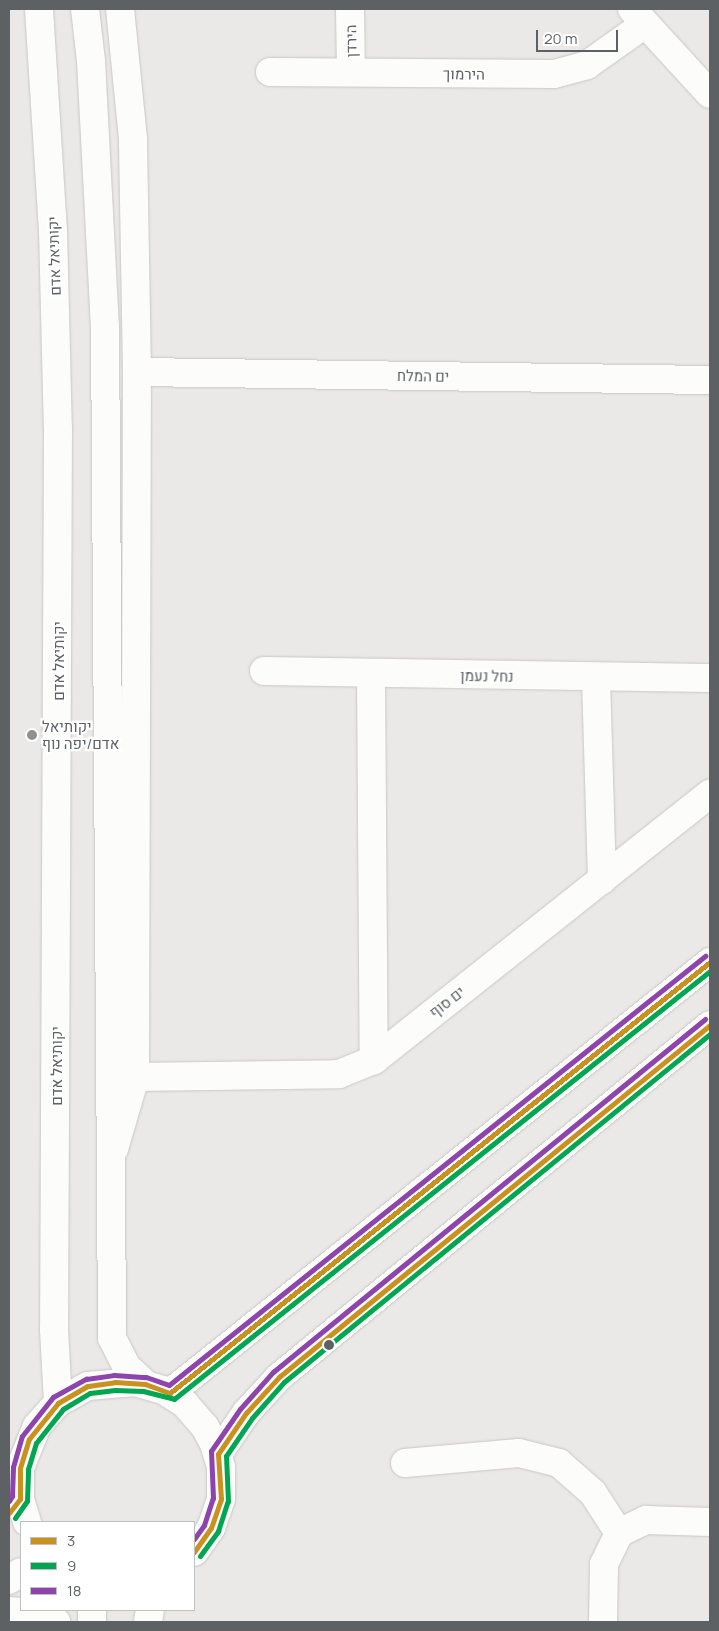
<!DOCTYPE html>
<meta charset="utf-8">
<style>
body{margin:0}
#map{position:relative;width:719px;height:1631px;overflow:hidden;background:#ebe9e7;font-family:Manrope,Heebo,sans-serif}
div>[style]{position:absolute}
.roads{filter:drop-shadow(0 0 1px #c8c7c6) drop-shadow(0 0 1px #c8c7c6)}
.street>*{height:28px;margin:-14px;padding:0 14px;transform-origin:14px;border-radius:14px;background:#fcfcfb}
.secondary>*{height:28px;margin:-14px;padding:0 14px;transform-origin:14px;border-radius:14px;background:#fcfcfb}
.bus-1>*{height:5px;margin:-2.5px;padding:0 2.5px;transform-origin:2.5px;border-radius:2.5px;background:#c9911e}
.bus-2>*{height:5px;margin:-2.5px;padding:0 2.5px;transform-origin:2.5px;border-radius:2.5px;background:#00a651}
.bus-3>*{height:5px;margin:-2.5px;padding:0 2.5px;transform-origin:2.5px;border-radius:2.5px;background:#8e44ad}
.dots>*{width:14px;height:14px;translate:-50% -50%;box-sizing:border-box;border:2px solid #fff;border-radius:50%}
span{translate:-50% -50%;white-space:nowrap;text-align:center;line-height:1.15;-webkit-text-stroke:4.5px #fff;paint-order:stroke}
.street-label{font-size:15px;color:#5d6163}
.poi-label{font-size:15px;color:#5d6163}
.left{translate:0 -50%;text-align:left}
.frame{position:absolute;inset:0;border:10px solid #5d6163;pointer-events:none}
.legend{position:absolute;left:20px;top:1521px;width:175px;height:90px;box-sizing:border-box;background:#fff;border:1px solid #bec0c1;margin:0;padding:6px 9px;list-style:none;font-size:15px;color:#5d6163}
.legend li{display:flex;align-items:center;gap:10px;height:25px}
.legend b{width:25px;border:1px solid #bec0c1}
.scale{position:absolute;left:536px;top:30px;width:82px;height:22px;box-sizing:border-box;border:2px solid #5d6163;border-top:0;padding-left:6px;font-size:15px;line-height:18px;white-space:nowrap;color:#5d6163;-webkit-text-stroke:4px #fff;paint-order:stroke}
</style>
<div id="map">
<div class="roads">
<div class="street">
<div style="left:350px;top:9px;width:63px;rotate:89.1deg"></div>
<div style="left:632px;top:9px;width:115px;rotate:47.5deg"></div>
<div style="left:270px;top:72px;width:284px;rotate:0.4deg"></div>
<div style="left:554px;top:74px;width:34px;rotate:-15deg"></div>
<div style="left:587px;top:65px;width:71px;rotate:-35.3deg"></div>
<div style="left:137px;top:372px;width:573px;rotate:0.8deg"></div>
<div style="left:264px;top:671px;width:446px;rotate:0.9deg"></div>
<div style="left:371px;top:674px;width:386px;rotate:89.6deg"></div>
<div style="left:596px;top:678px;width:202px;rotate:88.3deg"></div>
<div style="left:135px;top:1077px;width:204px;rotate:-0.8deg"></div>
<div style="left:339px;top:1074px;width:38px;rotate:-22deg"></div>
<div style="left:374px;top:1060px;width:429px;rotate:-38.4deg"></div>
<div style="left:114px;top:1149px;width:75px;rotate:-73.7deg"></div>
<div style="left:135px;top:1077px;width:705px;rotate:-89.84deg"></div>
<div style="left:137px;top:372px;width:233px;rotate:-91deg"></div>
<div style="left:133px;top:139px;width:131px;rotate:-95.7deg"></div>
<div style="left:405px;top:1463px;width:114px;rotate:-5deg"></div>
<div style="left:519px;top:1453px;width:41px;rotate:14deg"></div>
<div style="left:559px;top:1463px;width:45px;rotate:41.4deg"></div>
<div style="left:593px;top:1493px;width:48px;rotate:57deg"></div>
<div style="left:603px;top:1622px;width:58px;rotate:-89deg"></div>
<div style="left:604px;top:1564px;width:34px;rotate:-64deg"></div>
<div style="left:619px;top:1533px;width:30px;rotate:-26deg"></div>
<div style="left:646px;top:1520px;width:64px;rotate:1.8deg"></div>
</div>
<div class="secondary">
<div style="left:39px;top:9px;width:221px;rotate:86.4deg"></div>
<div style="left:53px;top:230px;width:198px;rotate:88.6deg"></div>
<div style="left:58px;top:428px;width:901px;rotate:90.25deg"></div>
<div style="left:54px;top:1329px;width:74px;rotate:86.9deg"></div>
<div style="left:85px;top:9px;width:52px;rotate:83.4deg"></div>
<div style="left:91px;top:61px;width:265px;rotate:87deg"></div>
<div style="left:105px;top:326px;width:1012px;rotate:89.6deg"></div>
<div style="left:112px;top:1338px;width:33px;rotate:63deg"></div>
<div style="left:127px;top:1367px;width:25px;rotate:43deg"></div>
<div style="left:170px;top:1393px;width:691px;rotate:-38.6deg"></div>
<div style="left:218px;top:1454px;width:50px;rotate:-55.7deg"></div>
<div style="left:246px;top:1413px;width:49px;rotate:-47.5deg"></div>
<div style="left:279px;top:1377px;width:556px;rotate:-39.24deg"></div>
<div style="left:27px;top:1522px;width:24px;rotate:-107deg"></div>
<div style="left:20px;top:1499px;width:31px;rotate:-90deg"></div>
<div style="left:20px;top:1468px;width:45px;rotate:-68deg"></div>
<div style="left:37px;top:1426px;width:31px;rotate:-48deg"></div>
<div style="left:58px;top:1403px;width:34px;rotate:-30deg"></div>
<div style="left:88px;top:1386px;width:47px;rotate:-4.9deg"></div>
<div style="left:135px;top:1382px;width:29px;rotate:16deg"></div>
<div style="left:163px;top:1390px;width:26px;rotate:32deg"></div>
<div style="left:185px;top:1404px;width:30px;rotate:49deg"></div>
<div style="left:205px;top:1427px;width:19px;rotate:62deg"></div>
<div style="left:214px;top:1444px;width:24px;rotate:73deg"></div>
<div style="left:221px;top:1467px;width:32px;rotate:90deg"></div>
<div style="left:221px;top:1499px;width:31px;rotate:109deg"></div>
<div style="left:211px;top:1528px;width:29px;rotate:125deg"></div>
<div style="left:9px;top:1580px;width:14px;rotate:-34deg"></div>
<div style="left:92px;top:1610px;width:12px;rotate:90deg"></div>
<div style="left:9px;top:1611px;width:22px;rotate:5deg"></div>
<div style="left:31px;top:1613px;width:27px;rotate:20deg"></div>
<div style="left:148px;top:1622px;width:12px;rotate:-81deg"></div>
</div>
</div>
<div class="bus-1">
<div style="left:9px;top:1513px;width:18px;rotate:-52deg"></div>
<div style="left:20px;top:1499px;width:31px;rotate:-90deg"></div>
<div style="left:20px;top:1468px;width:30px;rotate:-73deg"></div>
<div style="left:29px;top:1439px;width:46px;rotate:-51.1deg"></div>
<div style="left:58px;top:1403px;width:34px;rotate:-30deg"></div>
<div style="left:88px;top:1386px;width:27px;rotate:-8deg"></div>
<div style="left:115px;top:1382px;width:30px;rotate:4deg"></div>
<div style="left:145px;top:1384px;width:27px;rotate:20deg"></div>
<div style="left:170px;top:1393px;width:691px;rotate:-38.6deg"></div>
<div style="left:194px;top:1552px;width:29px;rotate:-55deg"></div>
<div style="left:211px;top:1528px;width:31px;rotate:-71deg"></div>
<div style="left:221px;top:1499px;width:45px;rotate:-93.8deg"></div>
<div style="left:218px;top:1454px;width:50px;rotate:-55.7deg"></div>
<div style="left:246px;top:1413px;width:49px;rotate:-47.5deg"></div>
<div style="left:279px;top:1377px;width:556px;rotate:-39.24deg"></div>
</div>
<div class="bus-2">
<div style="left:15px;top:1518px;width:21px;rotate:-55deg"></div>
<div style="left:27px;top:1501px;width:32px;rotate:-88deg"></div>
<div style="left:28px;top:1469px;width:27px;rotate:-73deg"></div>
<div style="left:36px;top:1443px;width:43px;rotate:-51.5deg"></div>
<div style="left:63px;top:1409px;width:31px;rotate:-31deg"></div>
<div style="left:90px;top:1393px;width:25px;rotate:-7deg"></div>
<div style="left:115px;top:1390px;width:28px;rotate:2deg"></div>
<div style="left:143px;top:1391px;width:32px;rotate:14deg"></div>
<div style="left:174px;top:1399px;width:686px;rotate:-38.61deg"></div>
<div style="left:200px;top:1556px;width:31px;rotate:-54deg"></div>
<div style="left:218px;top:1531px;width:32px;rotate:-72deg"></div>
<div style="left:228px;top:1501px;width:45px;rotate:-92.5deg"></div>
<div style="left:226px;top:1456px;width:46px;rotate:-55.6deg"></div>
<div style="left:252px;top:1418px;width:48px;rotate:-48.4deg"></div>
<div style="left:284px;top:1382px;width:550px;rotate:-39.25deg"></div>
</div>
<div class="bus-3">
<div style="left:9px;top:1501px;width:6px;rotate:-59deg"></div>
<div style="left:12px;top:1496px;width:29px;rotate:-88deg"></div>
<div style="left:13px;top:1467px;width:32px;rotate:-74deg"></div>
<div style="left:22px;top:1436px;width:50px;rotate:-51.5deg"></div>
<div style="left:53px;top:1397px;width:38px;rotate:-29deg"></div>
<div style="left:86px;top:1379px;width:28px;rotate:-8deg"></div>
<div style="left:114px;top:1375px;width:32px;rotate:4deg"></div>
<div style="left:146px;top:1377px;width:24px;rotate:19deg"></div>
<div style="left:169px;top:1385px;width:687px;rotate:-38.67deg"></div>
<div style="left:194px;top:1539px;width:17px;rotate:-54deg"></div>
<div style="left:204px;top:1525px;width:28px;rotate:-72deg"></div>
<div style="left:213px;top:1498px;width:47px;rotate:-92.4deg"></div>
<div style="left:211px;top:1451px;width:51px;rotate:-55.4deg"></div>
<div style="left:240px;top:1409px;width:50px;rotate:-48.3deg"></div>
<div style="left:273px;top:1372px;width:558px;rotate:-39.25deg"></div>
</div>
<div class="dots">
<div style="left:32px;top:735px;background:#8f9191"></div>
<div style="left:329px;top:1345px;background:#5d6163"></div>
</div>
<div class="street-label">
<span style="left:351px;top:41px;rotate:-91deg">הירדן</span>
<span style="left:464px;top:74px;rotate:1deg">הירמוך</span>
<span style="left:54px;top:256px;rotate:-92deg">יקותיאל אדם</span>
<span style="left:423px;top:376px;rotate:1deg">ים המלח</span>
<span style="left:59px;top:661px;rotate:-90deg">יקותיאל אדם</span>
<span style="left:487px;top:676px;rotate:1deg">נחל נעמן</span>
<span style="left:447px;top:1002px;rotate:-38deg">ים סוף</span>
<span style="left:57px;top:1066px;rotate:-90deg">יקותיאל אדם</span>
</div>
<div class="poi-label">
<span class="left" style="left:42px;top:735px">יקותיאל<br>אדם/יפה נוף</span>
</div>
<div class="frame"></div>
<ul class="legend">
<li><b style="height:6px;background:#c9911e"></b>3</li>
<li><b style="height:6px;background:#00a651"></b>9</li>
<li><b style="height:6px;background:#8e44ad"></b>18</li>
</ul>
<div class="scale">20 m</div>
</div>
